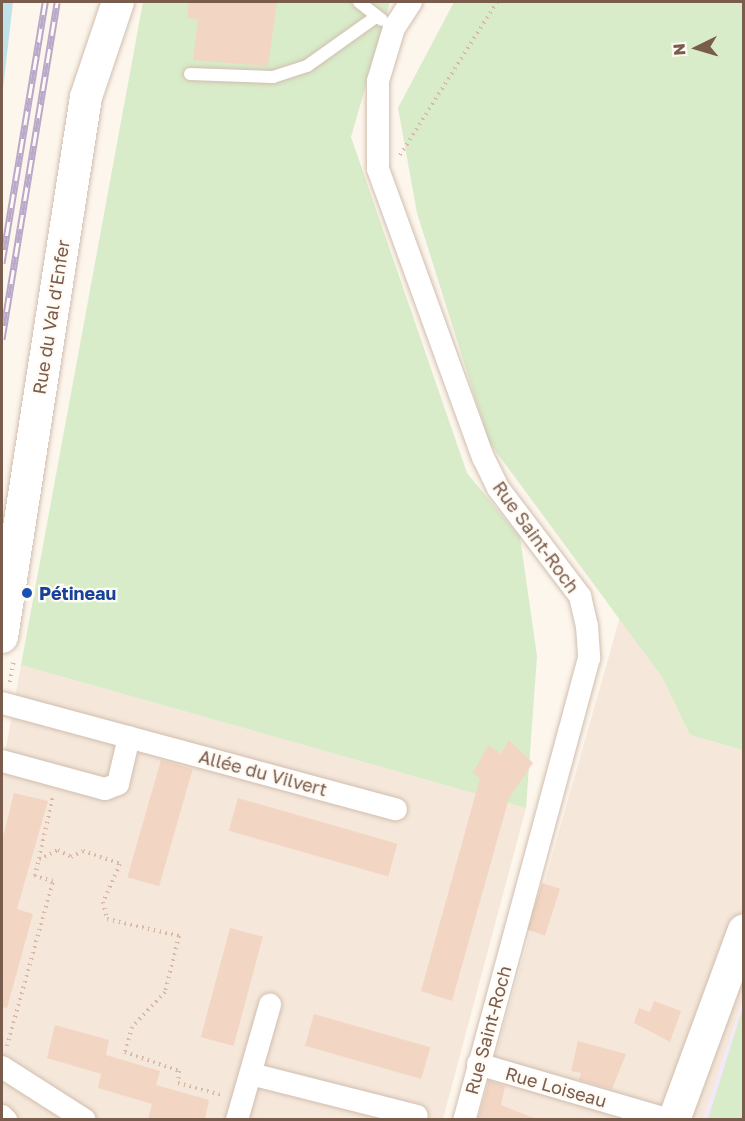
<!DOCTYPE html>
<meta charset="utf-8">
<style>
body{margin:0}
#map{position:relative;width:745px;height:1121px;overflow:hidden;background:#fdf6ec;font-family:"Golos Text",sans-serif}
div>[style]{position:absolute}
.residential>*{inset:0;background:#f5e8da}
.education>*{inset:0;background:#f3e8fa}
.green>*{inset:0;background:#d8ecc9}
.water>*{inset:0;background:#bfe3e8}
.building>*{inset:0;background:#f3d5c3;transform-origin:0 0}
.path>*{height:4px;margin-top:-2px;transform-origin:0;background:repeating-linear-gradient(90deg,#d9b8a5 0 1.5px,transparent 0 6px)}
.roads{filter:drop-shadow(0 0 2px #d1beb0) drop-shadow(0 0 2px #d1beb0)}
.lane>*{height:12px;margin:-6px;padding:0 6px;transform-origin:6px;border-radius:6px;background:#fff}
.street>*{height:22px;margin:-11px;padding:0 11px;transform-origin:11px;border-radius:11px;background:#fff}
.secondary>*{height:32px;margin:-16px;padding:0 16px;transform-origin:16px;border-radius:16px;background:#fff}
.rail>*{height:7px;margin-top:-3.5px;transform-origin:0;background:repeating-linear-gradient(90deg,#fffaf3 0 14px,#b9a8c9 0 28px);box-sizing:border-box;border-block:2px solid #b9a8c9}
.dots>*{width:16px;height:16px;translate:-50% -50%;box-sizing:border-box;border:3px solid #fffaf3;border-radius:50%}
span{translate:-50% -50%;white-space:nowrap;text-align:center;line-height:1.15;-webkit-text-stroke:4.5px #fffaf3;paint-order:stroke}
.street-label{font-size:18px;color:#7a5c4d}
.transit-label{font-size:18px;color:#164399;font-weight:700}
.left{translate:0 -50%;text-align:left}
.frame{position:absolute;inset:0;border:3px solid #7a5c4d;pointer-events:none}
.north{position:absolute;left:667px;top:18px;width:60px;height:60px;-webkit-text-stroke:4px #fffaf3;paint-order:stroke;rotate:265deg;font-size:16px;font-weight:700;line-height:24px;text-align:center;color:#7a5c4d}
.north::after{content:'';display:block;margin:auto;width:21px;height:27px;background:#7a5c4d;clip-path:polygon(50% 0,100% 100%,50% 72%,0 100%)}
</style>
<div id="map">
<div class="residential">
<div style="clip-path:polygon(620px 617px,662px 677px,690px 735px,743px 750px,743px 1000px,703px 1119px,477px 1120px)"></div>
<div style="clip-path:polygon(21px 665px,526px 808px,443px 1119px,2px 1120px,2px 770px)"></div>
</div>
<div class="education">
<div style="clip-path:polygon(743px 1000px,743px 1119px,703px 1119px)"></div>
</div>
<div class="green">
<div style="clip-path:polygon(143px 2px,390px 2px,351px 137px,467px 473px,520px 537px,537px 656px,526px 808px,21px 665px)"></div>
<div style="clip-path:polygon(454px 2px,743px 2px,743px 750px,690px 735px,662px 677px,489px 442px,417px 213px,398px 108px)"></div>
<div style="clip-path:polygon(743px 1007px,743px 1119px,708px 1119px)"></div>
</div>
<div class="water">
<div style="clip-path:polygon(3px 2px,13px 2px,2px 97px,2px 16px)"></div>
</div>
<div class="building">
<div style="clip-path:polygon(189px 2px,277px 2px,268px 66px,193px 60px,198px 19px,187px 18px)"></div>
<div style="clip-path:polygon(509px 740px,533px 763px,509px 798px,452px 1001px,421px 991px,480px 778px,473px 773px,488px 745px,501px 754px)"></div>
<div style="left:161px;top:760px;width:33px;height:122px;rotate:16deg"></div>
<div style="clip-path:polygon(14px 793px,48px 801px,17px 909px,33px 914px,7px 1008px,2px 1007px,2px 841px)"></div>
<div style="left:238px;top:798px;width:166px;height:34px;rotate:16deg"></div>
<div style="left:542px;top:883px;width:19px;height:49px;rotate:18deg"></div>
<div style="left:230px;top:928px;width:34px;height:113px;rotate:15deg"></div>
<div style="clip-path:polygon(654px 1001px,681px 1011px,670px 1042px,634px 1023px,639px 1008px,650px 1012px)"></div>
<div style="left:314px;top:1014px;width:121px;height:33px;rotate:16deg"></div>
<div style="clip-path:polygon(55px 1025px,109px 1040px,106px 1055px,160px 1071px,156px 1085px,209px 1100px,205px 1119px,148px 1119px,152px 1104px,98px 1088px,101px 1074px,47px 1058px)"></div>
<div style="clip-path:polygon(578px 1041px,626px 1054px,612px 1089px,579px 1080px,581px 1073px,571px 1071px)"></div>
<div style="clip-path:polygon(489px 1081px,505px 1086px,501px 1105px,536px 1119px,478px 1119px)"></div>
</div>
<div class="path">
<div style="left:400px;top:155px;width:181px;rotate:-57.6deg"></div>
<div style="left:10px;top:682px;width:22px;rotate:-80deg"></div>
<div style="left:39px;top:859px;width:21px;rotate:-25deg"></div>
<div style="left:58px;top:850px;width:15px;rotate:28deg"></div>
<div style="left:71px;top:857px;width:13px;rotate:-27deg"></div>
<div style="left:83px;top:851px;width:39px;rotate:19deg"></div>
<div style="left:120px;top:864px;width:42px;rotate:114.1deg"></div>
<div style="left:103px;top:902px;width:17px;rotate:77deg"></div>
<div style="left:107px;top:919px;width:74px;rotate:13.3deg"></div>
<div style="left:179px;top:936px;width:58px;rotate:104deg"></div>
<div style="left:165px;top:992px;width:48px;rotate:133.3deg"></div>
<div style="left:132px;top:1027px;width:26px;rotate:106deg"></div>
<div style="left:125px;top:1052px;width:57px;rotate:19.4deg"></div>
<div style="left:179px;top:1071px;width:12px;rotate:95deg"></div>
<div style="left:178px;top:1083px;width:46px;rotate:15.3deg"></div>
<div style="left:7px;top:1046px;width:171px;rotate:-74.4deg"></div>
<div style="left:53px;top:881px;width:19px;rotate:-164deg"></div>
<div style="left:35px;top:876px;width:82px;rotate:-77.3deg"></div>
</div>
<div class="roads">
<div class="lane">
<div style="left:359px;top:2px;width:29px;rotate:38deg"></div>
<div style="left:190px;top:74px;width:83px;rotate:2.1deg"></div>
<div style="left:273px;top:77px;width:36px;rotate:-18deg"></div>
<div style="left:307px;top:66px;width:86px;rotate:-35.5deg"></div>
</div>
<div class="street">
<div style="left:411px;top:2px;width:31px;rotate:123deg"></div>
<div style="left:394px;top:28px;width:55px;rotate:106.8deg"></div>
<div style="left:378px;top:81px;width:88px;rotate:90deg"></div>
<div style="left:378px;top:169px;width:307px;rotate:70deg"></div>
<div style="left:483px;top:457px;width:34px;rotate:64deg"></div>
<div style="left:498px;top:488px;width:136px;rotate:52.8deg"></div>
<div style="left:580px;top:596px;width:31px;rotate:77deg"></div>
<div style="left:587px;top:626px;width:32px;rotate:86deg"></div>
<div style="left:589px;top:658px;width:479px;rotate:105.1deg"></div>
<div style="left:2px;top:703px;width:408px;rotate:15.1deg"></div>
<div style="left:2px;top:761px;width:107px;rotate:15.2deg"></div>
<div style="left:105px;top:789px;width:14px;rotate:-21deg"></div>
<div style="left:118px;top:784px;width:48px;rotate:-76.8deg"></div>
<div style="left:478px;top:1064px;width:199px;rotate:16.3deg"></div>
<div style="left:2px;top:1067px;width:98px;rotate:32.6deg"></div>
<div style="left:251px;top:1074px;width:171px;rotate:14.2deg"></div>
<div style="left:2px;top:1116px;width:6px;rotate:45deg"></div>
<div style="left:237px;top:1120px;width:120px;rotate:-74deg"></div>
</div>
<div class="secondary">
<div style="left:2px;top:637px;width:546px;rotate:-81.16deg"></div>
<div style="left:86px;top:97px;width:100px;rotate:-71.4deg"></div>
<div style="left:674px;top:1120px;width:202px;rotate:-69.8deg"></div>
</div>
</div>
<div class="rail">
<div style="left:2px;top:263px;width:265px;rotate:-80.6deg"></div>
<div style="left:2px;top:339px;width:341px;rotate:-80.7deg"></div>
</div>
<div class="dots">
<div style="left:27px;top:593px;background:#1a4fb4"></div>
</div>
<div class="street-label">
<span style="left:51px;top:317px;rotate:-81deg">Rue du Val d'Enfer</span>
<span style="left:536px;top:537px;rotate:54deg">Rue Saint-Roch</span>
<span style="left:263px;top:773px;rotate:15deg">Allée du Vilvert</span>
<span style="left:488px;top:1030px;rotate:-75deg">Rue Saint-Roch</span>
<span style="left:556px;top:1087px;rotate:16deg">Rue Loiseau</span>
</div>
<div class="transit-label">
<span class="left" style="left:39px;top:593px">Pétineau</span>
</div>
<div class="frame"></div>
<div class="north">N</div>
</div>
